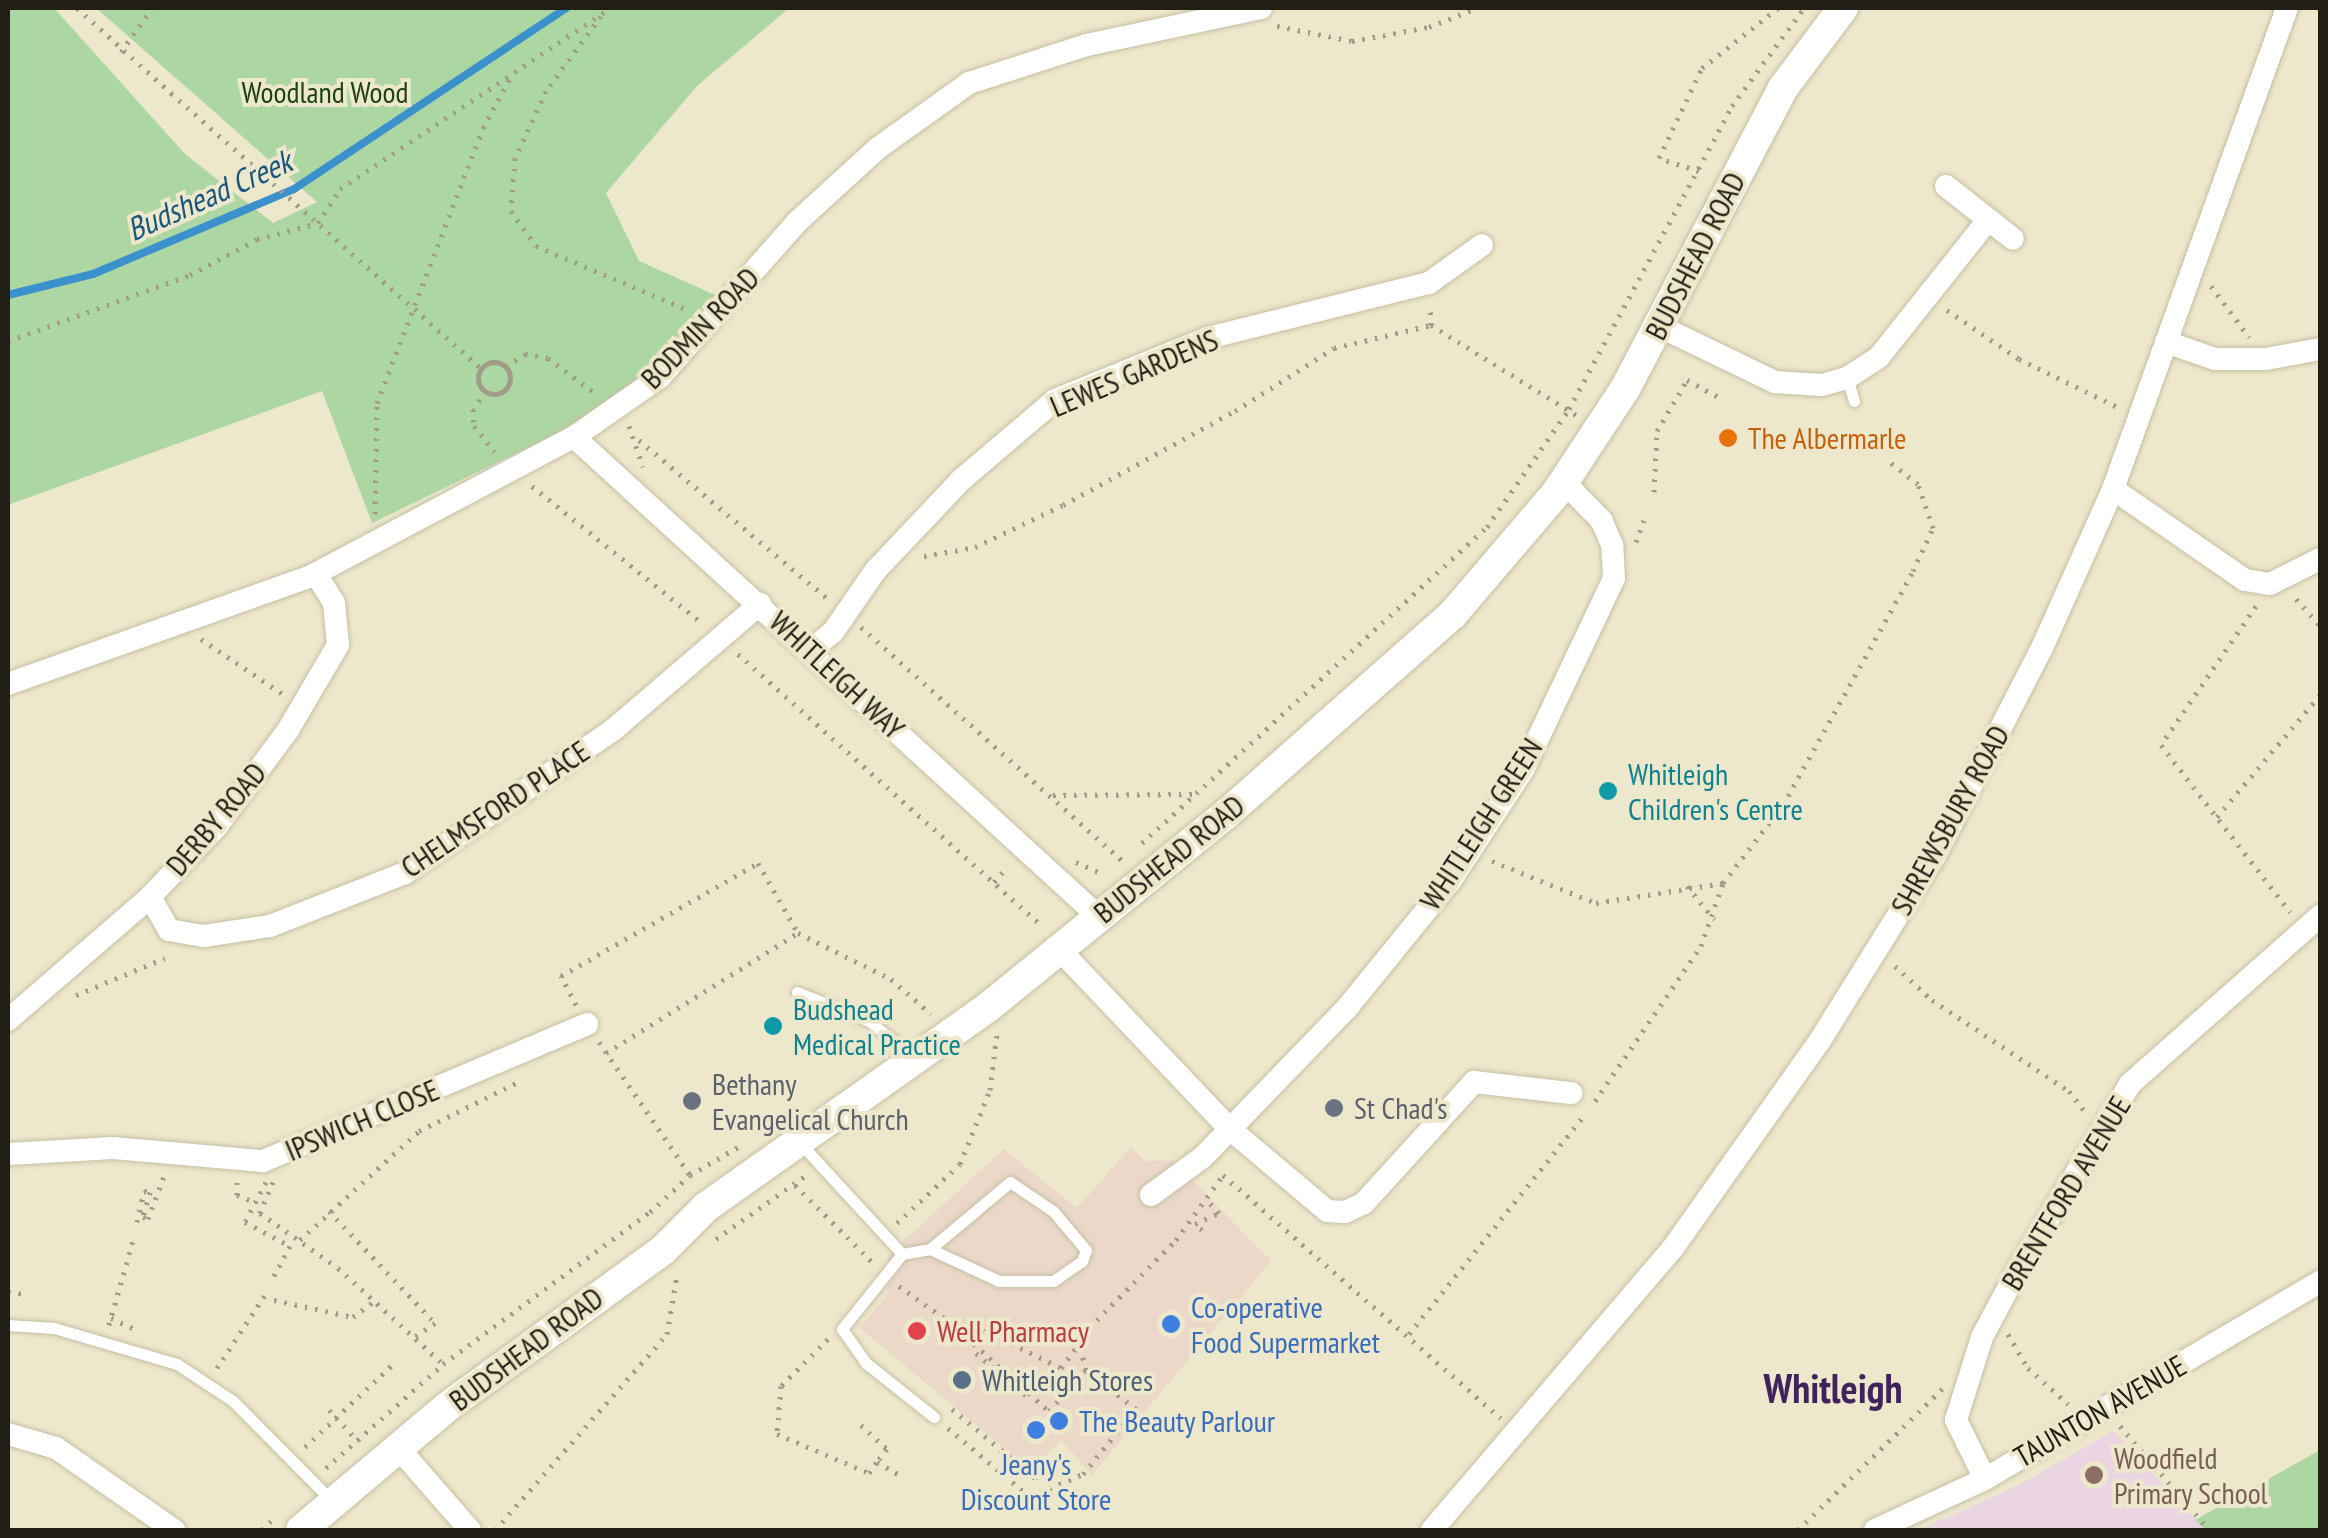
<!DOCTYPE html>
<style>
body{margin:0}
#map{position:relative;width:2328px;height:1538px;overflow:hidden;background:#ede7cb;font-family:"PT Sans Narrow",sans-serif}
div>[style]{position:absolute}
.commercial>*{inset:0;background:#ecd8c9}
.education>*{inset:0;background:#ebd5e2}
.green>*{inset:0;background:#add7a2}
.stream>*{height:8px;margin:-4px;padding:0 4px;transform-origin:4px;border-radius:4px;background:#3a91cc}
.path>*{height:5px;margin-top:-2.5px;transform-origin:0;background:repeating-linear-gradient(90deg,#a09c87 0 2.5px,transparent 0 10.5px)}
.path>.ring{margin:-2.5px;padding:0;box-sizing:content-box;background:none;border:5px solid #a09c87;border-radius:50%}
.roads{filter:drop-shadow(0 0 2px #c5bfa4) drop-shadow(0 0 2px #c5bfa4)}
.service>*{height:11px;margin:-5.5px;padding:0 5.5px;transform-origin:5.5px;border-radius:5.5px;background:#fff}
.minor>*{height:22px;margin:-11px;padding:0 11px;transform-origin:11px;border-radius:11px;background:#fff}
.tertiary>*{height:30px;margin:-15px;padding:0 15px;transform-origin:15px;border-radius:15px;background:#fff}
.path-bridge>*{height:5px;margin-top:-2.5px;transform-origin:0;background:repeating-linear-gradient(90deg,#a09c87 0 2.5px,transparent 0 10.5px)}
.dots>*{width:28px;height:28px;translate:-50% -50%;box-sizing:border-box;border:5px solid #ede7cb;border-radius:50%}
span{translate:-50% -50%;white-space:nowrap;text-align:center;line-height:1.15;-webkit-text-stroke:8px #ede7cb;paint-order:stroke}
.park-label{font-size:30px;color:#1e4511}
.street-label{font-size:30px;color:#211f15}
.food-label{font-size:30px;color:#c56008}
.left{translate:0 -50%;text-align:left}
.culture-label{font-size:30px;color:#0d838f}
.worship-label{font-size:30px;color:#5b616d}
.shop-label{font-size:30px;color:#366cbe}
.health-label{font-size:30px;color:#be3a42}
.service-label{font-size:30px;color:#4e5e75}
.education-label{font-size:30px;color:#785e54}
.water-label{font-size:32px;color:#17567e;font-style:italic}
.district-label{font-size:40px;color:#41235c;font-weight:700}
.frame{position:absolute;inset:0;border:10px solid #211f15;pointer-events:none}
</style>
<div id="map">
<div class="commercial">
<div style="clip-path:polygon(1131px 1147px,1145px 1161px,1173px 1160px,1271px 1261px,1092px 1475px,1061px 1440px,1031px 1471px,860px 1328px,888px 1294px,888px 1255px,1004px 1149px,1077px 1208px)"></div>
</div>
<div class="education">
<div style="clip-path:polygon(2113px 1431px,2206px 1530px,1919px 1530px,2023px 1483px)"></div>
</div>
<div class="green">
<div style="clip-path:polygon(8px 8px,54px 8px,185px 154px,273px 223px,317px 202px,96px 8px,789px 8px,697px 86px,606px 193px,639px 261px,722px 298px,635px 396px,372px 523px,322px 391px,8px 505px)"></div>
<div style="clip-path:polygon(2320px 1450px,2320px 1530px,2206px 1530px,2195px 1520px)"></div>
</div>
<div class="stream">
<div style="left:8px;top:295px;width:88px;rotate:-13.9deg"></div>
<div style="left:93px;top:274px;width:218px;rotate:-22.9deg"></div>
<div style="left:294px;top:189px;width:327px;rotate:-33.6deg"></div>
</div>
<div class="path">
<div style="left:77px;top:8px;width:127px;rotate:42.1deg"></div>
<div style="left:601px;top:16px;width:93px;rotate:126.3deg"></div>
<div style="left:546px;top:91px;width:74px;rotate:114.8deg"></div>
<div style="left:515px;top:158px;width:53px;rotate:94.3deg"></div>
<div style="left:511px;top:211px;width:43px;rotate:54.5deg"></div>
<div style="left:536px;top:246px;width:165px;rotate:22.8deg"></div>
<div style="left:1277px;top:26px;width:76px;rotate:11.3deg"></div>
<div style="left:1352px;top:41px;width:78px;rotate:-10.3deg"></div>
<div style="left:1429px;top:27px;width:52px;rotate:-21.6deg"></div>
<div style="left:121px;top:52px;width:54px;rotate:-54.8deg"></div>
<div style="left:1699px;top:171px;width:42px;rotate:-162deg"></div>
<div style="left:1659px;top:158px;width:100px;rotate:-64.5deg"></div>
<div style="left:1702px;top:68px;width:97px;rotate:-38.3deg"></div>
<div style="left:2211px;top:286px;width:64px;rotate:53.3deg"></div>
<div style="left:1947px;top:310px;width:87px;rotate:34.2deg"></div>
<div style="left:2019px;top:359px;width:112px;rotate:25.9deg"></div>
<div style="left:1431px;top:325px;width:173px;rotate:31.8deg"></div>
<div style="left:8px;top:341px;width:194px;rotate:-19.9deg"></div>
<div style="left:190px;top:275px;width:76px;rotate:-28.2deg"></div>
<div style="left:257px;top:239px;width:63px;rotate:-14.7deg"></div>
<div style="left:318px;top:223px;width:40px;rotate:-57.1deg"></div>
<div style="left:340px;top:189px;width:325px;rotate:-33.8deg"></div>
<div class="ring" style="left:478px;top:362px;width:27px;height:27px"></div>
<div style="left:506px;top:367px;width:23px;rotate:-34deg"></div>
<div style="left:525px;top:354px;width:23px;rotate:10deg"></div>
<div style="left:548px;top:358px;width:60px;rotate:36.9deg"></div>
<div style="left:486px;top:391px;width:22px;rotate:126deg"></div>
<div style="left:473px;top:409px;width:17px;rotate:87deg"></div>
<div style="left:474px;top:426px;width:33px;rotate:51deg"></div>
<div style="left:629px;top:426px;width:43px;rotate:71.1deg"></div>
<div style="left:639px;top:440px;width:250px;rotate:40.1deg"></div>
<div style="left:532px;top:486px;width:220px;rotate:38.9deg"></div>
<div style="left:1654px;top:492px;width:61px;rotate:-87.2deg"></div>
<div style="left:1657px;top:431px;width:59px;rotate:-59.5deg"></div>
<div style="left:1687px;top:380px;width:42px;rotate:28.4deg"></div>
<div style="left:375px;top:514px;width:111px;rotate:-89deg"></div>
<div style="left:377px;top:403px;width:295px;rotate:-68.9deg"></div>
<div style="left:483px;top:128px;width:63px;rotate:-61.4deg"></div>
<div style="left:1636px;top:542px;width:23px;rotate:-70deg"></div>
<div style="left:924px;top:556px;width:52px;rotate:-10deg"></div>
<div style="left:975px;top:547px;width:98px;rotate:-25.5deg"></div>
<div style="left:1063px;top:505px;width:196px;rotate:-28.7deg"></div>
<div style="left:1235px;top:411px;width:117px;rotate:-32.5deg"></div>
<div style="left:1334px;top:348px;width:100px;rotate:-13.3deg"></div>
<div style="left:1431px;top:325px;width:19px;rotate:-93deg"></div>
<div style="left:2296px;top:599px;width:36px;rotate:48deg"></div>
<div style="left:2256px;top:606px;width:168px;rotate:124.4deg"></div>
<div style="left:2161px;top:745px;width:211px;rotate:52.3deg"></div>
<div style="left:861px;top:627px;width:350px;rotate:41.8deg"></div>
<div style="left:201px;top:639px;width:99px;rotate:33.9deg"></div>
<div style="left:738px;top:654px;width:407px;rotate:41.8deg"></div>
<div style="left:1053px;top:795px;width:142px;rotate:-0.4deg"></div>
<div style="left:2217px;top:817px;width:160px;rotate:-49.8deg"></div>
<div style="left:1142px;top:843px;width:468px;rotate:-42.5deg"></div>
<div style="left:1487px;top:527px;width:144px;rotate:-55.2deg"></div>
<div style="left:1569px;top:409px;width:344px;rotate:-61.7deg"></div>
<div style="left:1732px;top:106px;width:122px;rotate:-53.7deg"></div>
<div style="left:1492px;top:861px;width:112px;rotate:22deg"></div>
<div style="left:1596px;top:903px;width:129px;rotate:-8.9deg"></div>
<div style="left:1076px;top:862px;width:30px;rotate:24deg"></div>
<div style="left:994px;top:882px;width:21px;rotate:-49deg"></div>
<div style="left:1687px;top:886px;width:43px;rotate:50.7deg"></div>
<div style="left:1895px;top:966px;width:50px;rotate:42.6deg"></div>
<div style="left:1932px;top:1000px;width:164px;rotate:33.6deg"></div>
<div style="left:2069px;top:1091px;width:29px;rotate:52deg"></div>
<div style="left:76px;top:995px;width:96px;rotate:-22.6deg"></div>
<div style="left:576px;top:1005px;width:33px;rotate:-117deg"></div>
<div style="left:561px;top:976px;width:227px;rotate:-29.8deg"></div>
<div style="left:758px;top:863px;width:81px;rotate:60.3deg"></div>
<div style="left:599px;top:1042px;width:161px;rotate:55.6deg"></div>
<div style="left:606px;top:1053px;width:226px;rotate:-32deg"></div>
<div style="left:798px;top:933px;width:104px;rotate:26.3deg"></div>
<div style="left:891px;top:979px;width:53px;rotate:41.2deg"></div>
<div style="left:1595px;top:1101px;width:188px;rotate:-55.6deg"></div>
<div style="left:1701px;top:946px;width:67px;rotate:-70.8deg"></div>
<div style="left:1723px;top:883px;width:98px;rotate:-52.4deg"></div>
<div style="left:1783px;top:805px;width:268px;rotate:-60.9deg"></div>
<div style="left:1913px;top:571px;width:47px;rotate:-65.1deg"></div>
<div style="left:1933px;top:528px;width:46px;rotate:-108.8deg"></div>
<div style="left:1918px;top:484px;width:36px;rotate:-142deg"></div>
<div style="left:1223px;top:1175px;width:369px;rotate:41.2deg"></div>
<div style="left:237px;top:1182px;width:13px;rotate:90deg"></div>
<div style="left:237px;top:1195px;width:18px;rotate:22deg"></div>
<div style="left:266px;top:1182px;width:45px;rotate:117.7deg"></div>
<div style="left:245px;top:1222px;width:51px;rotate:28.1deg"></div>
<div style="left:290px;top:1246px;width:36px;rotate:118deg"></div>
<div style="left:273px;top:1182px;width:34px;rotate:113deg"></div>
<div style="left:260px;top:1213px;width:95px;rotate:35.2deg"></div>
<div style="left:338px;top:1268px;width:141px;rotate:42.4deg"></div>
<div style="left:795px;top:1185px;width:109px;rotate:45deg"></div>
<div style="left:329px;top:1211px;width:154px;rotate:46.6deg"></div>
<div style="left:435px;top:1323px;width:27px;rotate:146deg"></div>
<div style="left:137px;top:1222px;width:32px;rotate:-77deg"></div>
<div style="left:144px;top:1191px;width:6px;rotate:9deg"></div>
<div style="left:150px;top:1192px;width:26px;rotate:106deg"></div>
<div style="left:143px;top:1217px;width:5px;rotate:22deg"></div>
<div style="left:148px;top:1219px;width:46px;rotate:-69.6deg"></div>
<div style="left:897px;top:1223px;width:86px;rotate:-43.1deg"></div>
<div style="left:960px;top:1164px;width:80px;rotate:-67.9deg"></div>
<div style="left:990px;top:1090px;width:56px;rotate:-82.9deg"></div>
<div style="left:1202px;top:1230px;width:9px;rotate:-139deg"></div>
<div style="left:1195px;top:1224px;width:26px;rotate:-25deg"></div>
<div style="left:1219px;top:1213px;width:19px;rotate:-133deg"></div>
<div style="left:716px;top:1239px;width:109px;rotate:-35.3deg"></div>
<div style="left:300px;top:1240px;width:161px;rotate:-42.5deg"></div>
<div style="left:419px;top:1131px;width:110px;rotate:-26.3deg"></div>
<div style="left:899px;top:1286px;width:76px;rotate:35.4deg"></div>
<div style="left:961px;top:1330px;width:121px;rotate:2.4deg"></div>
<div style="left:1082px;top:1335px;width:134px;rotate:-45.3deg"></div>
<div style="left:1176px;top:1240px;width:80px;rotate:-54.1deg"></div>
<div style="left:8px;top:1292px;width:20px;rotate:6deg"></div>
<div style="left:274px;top:1300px;width:81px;rotate:12.1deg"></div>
<div style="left:353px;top:1317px;width:26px;rotate:-37deg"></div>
<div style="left:111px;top:1318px;width:26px;rotate:25deg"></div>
<div style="left:109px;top:1325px;width:91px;rotate:-74.1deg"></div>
<div style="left:958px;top:1330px;width:122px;rotate:41.7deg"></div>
<div style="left:1049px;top:1411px;width:55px;rotate:-47.9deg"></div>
<div style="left:992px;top:1334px;width:77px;rotate:26.2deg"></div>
<div style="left:1061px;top:1368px;width:41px;rotate:-52.9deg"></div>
<div style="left:1409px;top:1334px;width:282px;rotate:-51.3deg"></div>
<div style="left:2008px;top:1334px;width:39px;rotate:60deg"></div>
<div style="left:2028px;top:1368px;width:54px;rotate:42deg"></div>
<div style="left:828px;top:1339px;width:66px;rotate:135deg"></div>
<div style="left:781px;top:1386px;width:48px;rotate:94.8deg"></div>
<div style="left:777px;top:1434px;width:100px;rotate:23deg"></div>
<div style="left:869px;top:1473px;width:14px;rotate:-54deg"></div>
<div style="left:877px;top:1462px;width:24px;rotate:30deg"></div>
<div style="left:976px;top:1353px;width:70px;rotate:40.3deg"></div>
<div style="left:217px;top:1368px;width:87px;rotate:-56.7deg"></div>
<div style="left:952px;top:1409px;width:108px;rotate:39.7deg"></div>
<div style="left:1035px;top:1478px;width:29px;rotate:-49deg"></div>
<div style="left:329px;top:1410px;width:42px;rotate:46.9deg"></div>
<div style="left:861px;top:1425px;width:35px;rotate:43deg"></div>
<div style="left:887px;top:1449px;width:16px;rotate:128deg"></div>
<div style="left:2120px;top:1426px;width:137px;rotate:49.4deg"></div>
<div style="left:948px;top:1428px;width:107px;rotate:40.1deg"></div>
<div style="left:1030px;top:1497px;width:58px;rotate:-23.5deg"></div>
<div style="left:1083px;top:1474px;width:84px;rotate:-50.8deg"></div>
<div style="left:1136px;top:1409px;width:63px;rotate:-142deg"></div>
<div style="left:1086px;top:1370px;width:25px;rotate:-104deg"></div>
<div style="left:305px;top:1447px;width:122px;rotate:-43.3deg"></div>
<div style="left:326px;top:1468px;width:157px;rotate:-41.6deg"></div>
<div style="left:443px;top:1364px;width:257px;rotate:-36.3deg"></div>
<div style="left:650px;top:1212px;width:54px;rotate:-42.8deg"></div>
<div style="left:690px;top:1175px;width:61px;rotate:-30.3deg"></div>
<div style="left:262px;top:1530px;width:18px;rotate:-45deg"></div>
<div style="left:495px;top:1530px;width:261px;rotate:-48.7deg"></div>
<div style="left:667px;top:1334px;width:60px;rotate:-80.4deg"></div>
<div style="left:1798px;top:1530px;width:202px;rotate:-44.4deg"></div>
</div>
<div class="roads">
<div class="service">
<div style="left:1847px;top:378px;width:24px;rotate:73deg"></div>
<div style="left:797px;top:992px;width:78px;rotate:21.9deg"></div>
<div style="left:869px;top:1021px;width:55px;rotate:39.1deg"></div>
<div style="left:800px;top:1143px;width:151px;rotate:47.4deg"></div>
<div style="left:902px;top:1254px;width:28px;rotate:-10deg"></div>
<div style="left:930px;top:1249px;width:104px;rotate:-39.9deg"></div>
<div style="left:1010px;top:1182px;width:52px;rotate:34deg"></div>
<div style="left:1053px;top:1211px;width:51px;rotate:49.8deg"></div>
<div style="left:1086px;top:1250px;width:12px;rotate:110deg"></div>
<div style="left:1082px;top:1261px;width:35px;rotate:145deg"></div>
<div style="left:1053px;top:1281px;width:54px;rotate:180deg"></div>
<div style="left:999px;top:1281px;width:76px;rotate:-155.1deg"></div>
<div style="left:902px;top:1254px;width:96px;rotate:128.7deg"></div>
<div style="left:842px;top:1329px;width:42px;rotate:54.8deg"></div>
<div style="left:866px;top:1363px;width:87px;rotate:38.5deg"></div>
<div style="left:8px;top:1325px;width:46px;rotate:3.7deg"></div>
<div style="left:54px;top:1328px;width:128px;rotate:16.3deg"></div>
<div style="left:177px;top:1364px;width:67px;rotate:33.5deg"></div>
<div style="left:233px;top:1401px;width:139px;rotate:45.3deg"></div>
</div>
<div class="minor">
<div style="left:1946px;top:186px;width:85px;rotate:38.3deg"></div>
<div style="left:1661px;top:327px;width:127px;rotate:25.8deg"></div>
<div style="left:1775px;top:382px;width:47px;rotate:3.7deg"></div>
<div style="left:1822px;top:385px;width:26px;rotate:-16deg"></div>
<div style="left:1847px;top:378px;width:38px;rotate:-33deg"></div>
<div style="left:1879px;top:357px;width:175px;rotate:-51.5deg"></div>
<div style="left:2169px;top:343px;width:49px;rotate:19.2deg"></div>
<div style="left:2215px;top:359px;width:51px"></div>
<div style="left:2266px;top:359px;width:55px;rotate:-10.5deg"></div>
<div style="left:574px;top:437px;width:710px;rotate:42.43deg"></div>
<div style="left:2113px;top:489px;width:160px;rotate:34.6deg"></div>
<div style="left:2245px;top:580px;width:25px;rotate:9deg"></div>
<div style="left:2270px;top:584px;width:56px;rotate:-26.6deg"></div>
<div style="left:810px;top:651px;width:30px;rotate:-40deg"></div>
<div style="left:833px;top:632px;width:75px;rotate:-55.3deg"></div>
<div style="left:876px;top:570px;width:124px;rotate:-46.6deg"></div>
<div style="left:961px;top:480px;width:123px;rotate:-40.4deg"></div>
<div style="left:1055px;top:400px;width:165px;rotate:-22.1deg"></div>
<div style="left:1208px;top:338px;width:228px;rotate:-14deg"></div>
<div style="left:1429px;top:283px;width:65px;rotate:-35.6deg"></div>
<div style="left:8px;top:684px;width:322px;rotate:-19.6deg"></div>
<div style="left:311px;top:576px;width:297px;rotate:-27.9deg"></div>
<div style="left:574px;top:437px;width:105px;rotate:-34.9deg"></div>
<div style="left:660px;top:377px;width:207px;rotate:-48.5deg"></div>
<div style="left:797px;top:222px;width:110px;rotate:-42.4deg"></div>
<div style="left:878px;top:148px;width:112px;rotate:-35.5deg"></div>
<div style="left:969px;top:83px;width:124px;rotate:-17.9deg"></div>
<div style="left:1087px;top:45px;width:178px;rotate:-12deg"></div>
<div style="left:150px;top:897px;width:38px;rotate:60deg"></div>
<div style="left:169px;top:930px;width:36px;rotate:10deg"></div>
<div style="left:204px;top:936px;width:67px;rotate:-8.6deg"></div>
<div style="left:270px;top:926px;width:145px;rotate:-21.4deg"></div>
<div style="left:405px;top:873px;width:252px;rotate:-34.5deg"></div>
<div style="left:613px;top:730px;width:194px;rotate:-40.6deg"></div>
<div style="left:1059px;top:949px;width:248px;rotate:46.5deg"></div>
<div style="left:1230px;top:1129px;width:127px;rotate:40.2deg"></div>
<div style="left:1327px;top:1211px;width:18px;rotate:3deg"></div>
<div style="left:1345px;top:1212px;width:21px;rotate:-25deg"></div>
<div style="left:1364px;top:1203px;width:164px;rotate:-47.7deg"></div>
<div style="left:1474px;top:1082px;width:98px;rotate:6.5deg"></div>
<div style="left:8px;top:1020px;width:188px;rotate:-40.9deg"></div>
<div style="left:150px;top:897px;width:98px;rotate:-46.7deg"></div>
<div style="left:217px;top:826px;width:119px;rotate:-53.5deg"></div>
<div style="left:288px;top:730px;width:99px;rotate:-59.5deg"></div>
<div style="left:338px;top:645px;width:42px;rotate:-95.4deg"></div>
<div style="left:334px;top:603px;width:34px;rotate:-122deg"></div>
<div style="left:8px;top:1154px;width:105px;rotate:-3.3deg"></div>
<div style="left:113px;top:1148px;width:151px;rotate:5deg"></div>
<div style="left:263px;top:1161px;width:352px;rotate:-22.9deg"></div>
<div style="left:1151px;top:1195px;width:64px;rotate:-36.2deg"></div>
<div style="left:1203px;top:1157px;width:207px;rotate:-46deg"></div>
<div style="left:1347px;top:1008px;width:165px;rotate:-50.9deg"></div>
<div style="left:1451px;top:880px;width:131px;rotate:-56.8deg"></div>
<div style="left:1523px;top:770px;width:212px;rotate:-64.6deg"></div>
<div style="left:1614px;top:578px;width:33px;rotate:-93deg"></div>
<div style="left:1612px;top:545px;width:26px;rotate:-113deg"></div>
<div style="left:1602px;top:521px;width:56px;rotate:-134.3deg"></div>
<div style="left:8px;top:1434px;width:50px;rotate:16.3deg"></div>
<div style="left:56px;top:1448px;width:144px;rotate:34.8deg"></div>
<div style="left:401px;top:1451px;width:105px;rotate:48.9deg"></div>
<div style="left:1985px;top:1479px;width:66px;rotate:-116.2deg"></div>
<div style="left:1956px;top:1420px;width:87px;rotate:-72.6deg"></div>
<div style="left:1982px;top:1337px;width:78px;rotate:-61.8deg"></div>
<div style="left:2019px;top:1268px;width:215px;rotate:-58.9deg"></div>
<div style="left:2130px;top:1084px;width:254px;rotate:-41.5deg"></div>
<div style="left:1432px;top:1530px;width:371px;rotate:-49.5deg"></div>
<div style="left:1673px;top:1248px;width:252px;rotate:-54.7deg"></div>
<div style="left:1819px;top:1042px;width:219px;rotate:-58.1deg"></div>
<div style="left:1935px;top:856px;width:234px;rotate:-62.8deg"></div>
<div style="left:2042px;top:648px;width:174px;rotate:-65.9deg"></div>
<div style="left:2113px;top:489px;width:512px;rotate:-70.11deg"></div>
<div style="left:1875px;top:1530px;width:121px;rotate:-24.9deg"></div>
<div style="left:1985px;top:1479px;width:389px;rotate:-30.5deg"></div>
</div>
<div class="tertiary">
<div style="left:301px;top:1530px;width:191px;rotate:-40.1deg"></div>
<div style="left:447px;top:1407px;width:267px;rotate:-36deg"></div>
<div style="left:663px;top:1250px;width:61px;rotate:-45deg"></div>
<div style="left:706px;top:1207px;width:343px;rotate:-35.3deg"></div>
<div style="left:986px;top:1009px;width:308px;rotate:-39.1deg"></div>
<div style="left:1225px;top:815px;width:303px;rotate:-41.4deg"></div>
<div style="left:1452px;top:615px;width:162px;rotate:-49.5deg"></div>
<div style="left:1557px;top:492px;width:123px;rotate:-56.6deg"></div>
<div style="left:1625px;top:389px;width:340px;rotate:-62.3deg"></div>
<div style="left:1783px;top:88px;width:100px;rotate:-53.1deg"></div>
</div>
</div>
<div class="path-bridge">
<div style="left:171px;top:93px;width:414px;rotate:41.6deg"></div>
</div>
<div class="dots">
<div style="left:1728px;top:438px;background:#e8710a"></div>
<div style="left:1608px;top:791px;background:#0f9aa8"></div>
<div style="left:773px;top:1026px;background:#0f9aa8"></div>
<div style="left:692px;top:1101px;background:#6b7280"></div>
<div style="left:1334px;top:1108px;background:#6b7280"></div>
<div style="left:1171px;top:1324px;background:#3f7fe0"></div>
<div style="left:917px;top:1331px;background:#e0444e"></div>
<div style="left:962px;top:1380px;background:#5c6f8a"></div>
<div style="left:1059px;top:1421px;background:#3f7fe0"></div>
<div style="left:1036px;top:1430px;background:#3f7fe0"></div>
<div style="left:2094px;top:1475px;background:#8d6e63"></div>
</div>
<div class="park-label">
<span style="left:325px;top:92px">Woodland Wood</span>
</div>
<div class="street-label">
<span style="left:1695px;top:256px;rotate:-63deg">BUDSHEAD ROAD</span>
<span style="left:700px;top:328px;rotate:-46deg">BODMIN ROAD</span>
<span style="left:1134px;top:373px;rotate:-23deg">LEWES GARDENS</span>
<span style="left:837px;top:675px;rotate:43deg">WHITLEIGH WAY</span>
<span style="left:495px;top:809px;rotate:-34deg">CHELMSFORD PLACE</span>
<span style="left:216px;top:819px;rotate:-50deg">DERBY ROAD</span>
<span style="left:1950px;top:820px;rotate:-61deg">SHREWSBURY ROAD</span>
<span style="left:1481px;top:824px;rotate:-57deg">WHITLEIGH GREEN</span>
<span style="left:1169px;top:859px;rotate:-39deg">BUDSHEAD ROAD</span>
<span style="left:362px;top:1120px;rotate:-23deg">IPSWICH CLOSE</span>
<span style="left:2066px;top:1193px;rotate:-59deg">BRENTFORD AVENUE</span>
<span style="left:526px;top:1349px;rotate:-37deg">BUDSHEAD ROAD</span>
<span style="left:2100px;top:1411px;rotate:-30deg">TAUNTON AVENUE</span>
</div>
<div class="food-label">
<span class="left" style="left:1748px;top:438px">The Albermarle</span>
</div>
<div class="culture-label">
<span class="left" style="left:1628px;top:791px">Whitleigh<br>Children's Centre</span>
<span class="left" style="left:793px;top:1026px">Budshead<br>Medical Practice</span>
</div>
<div class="worship-label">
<span class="left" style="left:712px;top:1101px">Bethany<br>Evangelical Church</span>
<span class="left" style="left:1354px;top:1108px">St Chad's</span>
</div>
<div class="shop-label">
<span class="left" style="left:1191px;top:1324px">Co-operative<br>Food Supermarket</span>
<span class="left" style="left:1079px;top:1421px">The Beauty Parlour</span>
<span style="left:1036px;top:1481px">Jeany's<br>Discount Store</span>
</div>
<div class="health-label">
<span class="left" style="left:937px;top:1331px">Well Pharmacy</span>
</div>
<div class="service-label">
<span class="left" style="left:982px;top:1380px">Whitleigh Stores</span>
</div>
<div class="education-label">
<span class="left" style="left:2114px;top:1475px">Woodfield<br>Primary School</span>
</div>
<div class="water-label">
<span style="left:209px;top:195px;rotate:-24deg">Budshead Creek</span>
</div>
<div class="district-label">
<span style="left:1833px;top:1388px">Whitleigh</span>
</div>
<div class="frame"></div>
</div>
